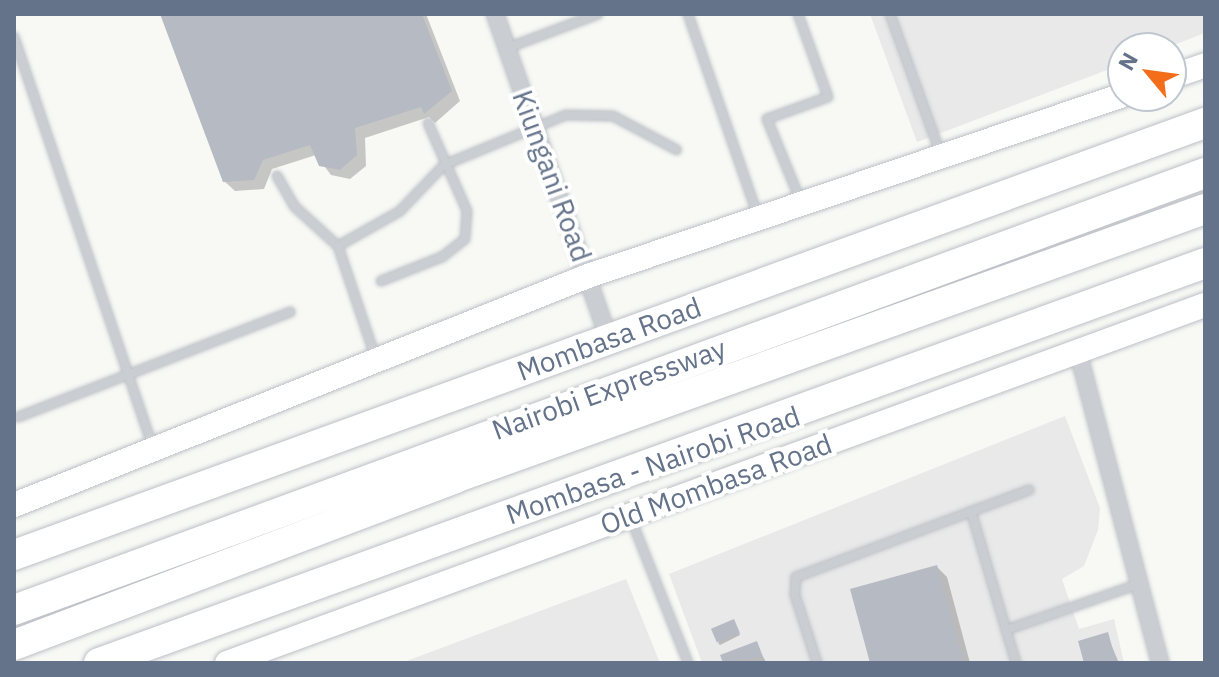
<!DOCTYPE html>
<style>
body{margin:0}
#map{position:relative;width:1219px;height:677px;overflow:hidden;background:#f8f9f5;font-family:"IBM Plex Sans",sans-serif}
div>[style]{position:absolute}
.built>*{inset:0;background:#e9e9e9}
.shadow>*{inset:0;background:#0003}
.building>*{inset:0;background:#b5bac3;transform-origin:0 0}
.roads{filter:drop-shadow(0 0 2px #bcc0c6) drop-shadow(0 0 2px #bcc0c6)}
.lane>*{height:8px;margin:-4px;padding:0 4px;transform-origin:4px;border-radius:4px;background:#cacdd1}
.street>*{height:16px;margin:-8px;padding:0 8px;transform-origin:8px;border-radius:8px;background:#cacdd1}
.secondary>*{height:24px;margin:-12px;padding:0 12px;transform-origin:12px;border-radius:12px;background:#fff}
.highway>*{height:30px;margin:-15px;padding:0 15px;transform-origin:15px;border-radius:15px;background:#fff}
span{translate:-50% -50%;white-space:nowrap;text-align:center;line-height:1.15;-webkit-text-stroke:8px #fff;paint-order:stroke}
.street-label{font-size:28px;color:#64738a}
.frame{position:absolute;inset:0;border:16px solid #64738a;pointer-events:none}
.north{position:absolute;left:1107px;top:32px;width:80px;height:80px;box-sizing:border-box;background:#fff;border:2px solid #c1c7d0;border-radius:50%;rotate:299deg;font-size:22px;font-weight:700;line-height:32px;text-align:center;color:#64738a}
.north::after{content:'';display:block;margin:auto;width:28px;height:36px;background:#f46e1a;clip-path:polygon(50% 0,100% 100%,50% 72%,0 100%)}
</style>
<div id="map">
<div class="built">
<div style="clip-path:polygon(870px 14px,1205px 14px,1205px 33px,1166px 48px,1123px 48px,1123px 64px,917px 142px)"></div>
<div style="clip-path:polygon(1065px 416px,1100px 508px,1098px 530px,1084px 566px,1062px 579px,1079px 629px,1114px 619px,1124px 663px,702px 663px,669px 574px)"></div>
<div style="clip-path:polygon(626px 579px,660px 663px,401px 663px)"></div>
</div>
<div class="shadow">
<div style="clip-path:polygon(163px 14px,426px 14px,460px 101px,435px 123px,429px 117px,365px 138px,366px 166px,350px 179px,331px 175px,316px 155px,272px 169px,264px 189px,235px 191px,224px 181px)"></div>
<div style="clip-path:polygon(937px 567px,947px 577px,970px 663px,872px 663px)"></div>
<div style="clip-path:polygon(735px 623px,740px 635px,720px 645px,718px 643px)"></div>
<div style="clip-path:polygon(1107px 635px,1119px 663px,1086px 663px,1081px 642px)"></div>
<div style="clip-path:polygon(756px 644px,766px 662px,725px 663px,722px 657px)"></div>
</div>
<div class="building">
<div style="clip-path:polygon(160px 14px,422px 14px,452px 91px,424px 114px,421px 107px,355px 128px,357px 155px,340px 170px,319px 166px,310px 145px,263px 160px,254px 180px,223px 182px)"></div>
<div style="clip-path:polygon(937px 565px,964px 663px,870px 663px,850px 589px)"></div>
<div style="left:734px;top:619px;width:15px;height:25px;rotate:67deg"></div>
<div style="clip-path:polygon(1108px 632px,1116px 661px,1084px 663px,1078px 641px)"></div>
<div style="clip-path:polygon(757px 641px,763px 657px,723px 663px,720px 655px)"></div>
</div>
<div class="roads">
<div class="lane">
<div style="left:688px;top:14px;width:214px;rotate:70.9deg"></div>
<div style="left:798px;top:14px;width:88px;rotate:70.1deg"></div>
<div style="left:828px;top:97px;width:65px;rotate:160.2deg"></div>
<div style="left:767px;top:119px;width:90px;rotate:67.7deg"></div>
<div style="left:890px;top:14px;width:150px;rotate:70.1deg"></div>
<div style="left:14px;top:37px;width:434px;rotate:71.3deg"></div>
<div style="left:507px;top:48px;width:97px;rotate:-20.5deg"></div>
<div style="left:277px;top:176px;width:34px;rotate:60deg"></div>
<div style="left:294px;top:206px;width:59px;rotate:42.3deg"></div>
<div style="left:338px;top:246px;width:116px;rotate:71.4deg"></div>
<div style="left:338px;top:246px;width:71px;rotate:-29.4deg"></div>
<div style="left:400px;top:211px;width:64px;rotate:-46.3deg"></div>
<div style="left:444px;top:165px;width:132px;rotate:-22.3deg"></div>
<div style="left:566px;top:115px;width:47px;rotate:1.2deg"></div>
<div style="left:613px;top:116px;width:72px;rotate:28deg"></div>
<div style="left:381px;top:281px;width:66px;rotate:-21.5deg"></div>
<div style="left:442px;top:257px;width:29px;rotate:-38deg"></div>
<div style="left:465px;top:239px;width:28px;rotate:-86deg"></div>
<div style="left:467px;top:211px;width:96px;rotate:-113.9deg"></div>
<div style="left:18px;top:417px;width:292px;rotate:-21.1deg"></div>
<div style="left:971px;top:511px;width:124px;rotate:73.6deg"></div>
<div style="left:1006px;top:630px;width:141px;rotate:-19.1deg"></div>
<div style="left:631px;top:519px;width:155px;rotate:68.4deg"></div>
<div style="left:1006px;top:630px;width:34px;rotate:73deg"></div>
<div style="left:817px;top:663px;width:71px;rotate:-107.9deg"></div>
<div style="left:795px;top:595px;width:18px;rotate:-87deg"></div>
<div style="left:796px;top:577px;width:249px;rotate:-20.5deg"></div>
</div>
<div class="street">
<div style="left:495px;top:14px;width:344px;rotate:70.7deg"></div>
<div style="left:1078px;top:352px;width:322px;rotate:75.2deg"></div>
</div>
<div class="secondary">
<div style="left:1171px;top:77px;width:36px;rotate:-19deg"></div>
<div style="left:14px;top:505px;width:618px;rotate:-21.75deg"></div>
<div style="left:588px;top:276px;width:565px;rotate:-18.69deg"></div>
<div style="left:227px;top:663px;width:1041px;rotate:-20.11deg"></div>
</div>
<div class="highway">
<div style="left:14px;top:555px;width:1267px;rotate:-19.94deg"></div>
<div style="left:14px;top:610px;width:1269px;rotate:-20.15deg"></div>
<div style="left:14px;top:645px;width:472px;rotate:-20.7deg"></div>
<div style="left:455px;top:478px;width:797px;rotate:-19.73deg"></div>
<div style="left:99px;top:663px;width:1176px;rotate:-19.88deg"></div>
</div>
</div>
<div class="street-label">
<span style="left:552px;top:176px;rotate:70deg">Kiungani Road</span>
<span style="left:609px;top:339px;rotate:-20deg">Mombasa Road</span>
<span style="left:609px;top:389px;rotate:-20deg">Nairobi Expressway</span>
<span style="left:653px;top:465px;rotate:-19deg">Mombasa - Nairobi Road</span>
<span style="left:716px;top:484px;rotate:-20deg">Old Mombasa Road</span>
</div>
<div class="frame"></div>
<div class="north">N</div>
</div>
